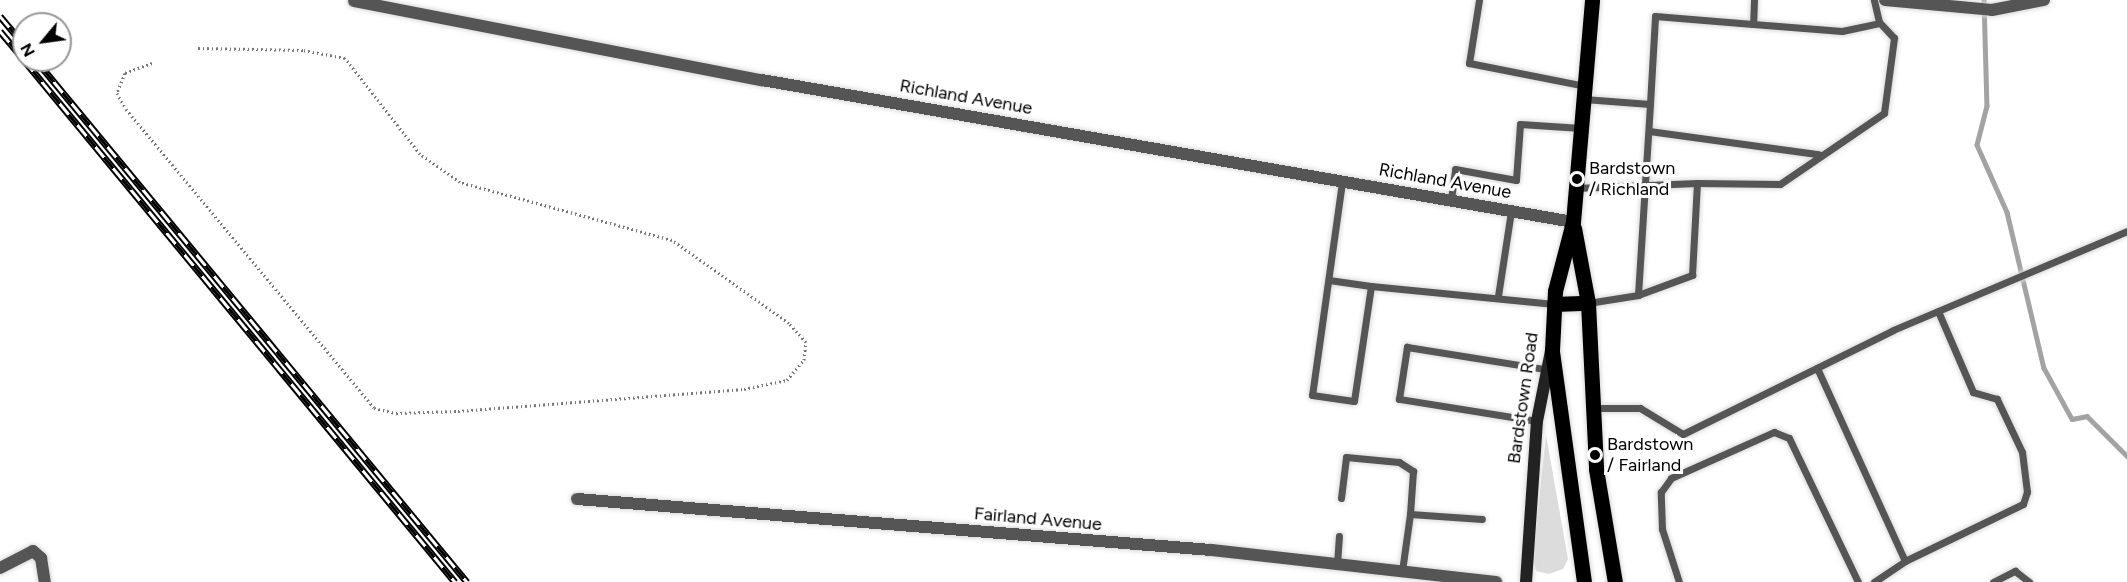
<!DOCTYPE html>
<style>
body{margin:0}
#map{position:relative;width:2127px;height:582px;overflow:hidden;background:#fff;font-family:Figtree,sans-serif}
div>[style]{position:absolute}
.green>*{inset:0;background:#dcdcdc}
.stream>*{height:4.5px;margin:-2.25px;padding:0 2.25px;transform-origin:2.25px;border-radius:2.25px;background:#a3a3a3}
.path>*{height:3px;margin-top:-1.5px;transform-origin:0;background:repeating-linear-gradient(90deg,#777 0 1.5px,transparent 0 4.5px)}
.roads{filter:drop-shadow(0 0 2px #dbdbdb) drop-shadow(0 0 2px #dbdbdb)}
.lane>*{height:7px;margin:-3.5px;padding:0 3.5px;transform-origin:3.5px;border-radius:3.5px;background:#555}
.street>*{height:12px;margin:-6px;padding:0 6px;transform-origin:6px;border-radius:6px;background:#555}
.secondary>*{height:12px;margin:-6px;padding:0 6px;transform-origin:6px;border-radius:6px;background:#222}
.primary>*{height:15px;margin:-7.5px;padding:0 7.5px;transform-origin:7.5px;border-radius:7.5px;background:#000}
.rail>*{height:7px;margin-top:-3.5px;transform-origin:0;background:repeating-linear-gradient(90deg,#fff 0 14px,#000 0 28px);box-sizing:border-box;border-block:2px solid #000}
.dots>*{width:16px;height:16px;translate:-50% -50%;box-sizing:border-box;border:3px solid #fff;border-radius:50%}
span{translate:-50% -50%;white-space:nowrap;text-align:center;line-height:1.15;-webkit-text-stroke:6px #fff;paint-order:stroke}
.street-label{font-size:18px;color:#000}
.poi-label{font-size:18px;color:#000}
.left{translate:0 -50%;text-align:left}
.north{position:absolute;left:12px;top:12px;width:60px;height:60px;box-sizing:border-box;background:#fff;border:2px solid #999;border-radius:50%;rotate:241deg;font-size:16px;font-weight:700;line-height:24px;text-align:center;color:#000}
.north::after{content:'';display:block;margin:auto;width:21px;height:27px;background:#000;clip-path:polygon(50% 0,100% 100%,50% 72%,0 100%)}
</style>
<div id="map">
<div class="green">
<div style="clip-path:polygon(1546px 435px,1568px 559px,1563px 569px,1549px 574px,1536px 571px,1533px 558px)"></div>
</div>
<div class="stream">
<div style="left:1984px;top:0;width:106px;rotate:88.4deg"></div>
<div style="left:1987px;top:106px;width:40px;rotate:104.4deg"></div>
<div style="left:1977px;top:145px;width:73px;rotate:65.9deg"></div>
<div style="left:2007px;top:212px;width:160px;rotate:76.7deg"></div>
<div style="left:2044px;top:368px;width:58px;rotate:61.2deg"></div>
<div style="left:2072px;top:419px;width:15px;rotate:-11deg"></div>
<div style="left:2087px;top:416px;width:57px;rotate:45deg"></div>
</div>
<div class="path">
<div style="left:152px;top:63px;width:29px;rotate:160deg"></div>
<div style="left:125px;top:73px;width:22px;rotate:112deg"></div>
<div style="left:117px;top:93px;width:18px;rotate:61deg"></div>
<div style="left:126px;top:109px;width:388px;rotate:50.3deg"></div>
<div style="left:374px;top:408px;width:23px;rotate:13deg"></div>
<div style="left:396px;top:413px;width:62px;rotate:-1.8deg"></div>
<div style="left:458px;top:411px;width:287px;rotate:-4.4deg"></div>
<div style="left:744px;top:389px;width:44px;rotate:-11.8deg"></div>
<div style="left:787px;top:380px;width:26px;rotate:-50deg"></div>
<div style="left:804px;top:360px;width:18px;rotate:-84deg"></div>
<div style="left:806px;top:342px;width:25px;rotate:-132deg"></div>
<div style="left:789px;top:323px;width:143px;rotate:-144.6deg"></div>
<div style="left:672px;top:240px;width:220px;rotate:-164.7deg"></div>
<div style="left:460px;top:182px;width:49px;rotate:-145deg"></div>
<div style="left:420px;top:154px;width:122px;rotate:-128deg"></div>
<div style="left:345px;top:58px;width:43px;rotate:-169.2deg"></div>
<div style="left:303px;top:50px;width:107px;rotate:-178.9deg"></div>
</div>
<div class="roads">
<div class="lane">
<div style="left:1479px;top:0;width:64px;rotate:99deg"></div>
<div style="left:1469px;top:63px;width:118px;rotate:11.2deg"></div>
<div style="left:1754px;top:0;width:24px;rotate:92deg"></div>
<div style="left:1753px;top:24px;width:89px;rotate:4.5deg"></div>
<div style="left:1842px;top:31px;width:38px;rotate:-12deg"></div>
<div style="left:1584px;top:99px;width:66px;rotate:4.3deg"></div>
<div style="left:1650px;top:104px;width:88px;rotate:-86.7deg"></div>
<div style="left:1655px;top:16px;width:98px;rotate:4.7deg"></div>
<div style="left:1649px;top:131px;width:171px;rotate:7.8deg"></div>
<div style="left:1342px;top:182px;width:215px;rotate:98deg"></div>
<div style="left:1312px;top:395px;width:42px;rotate:8.1deg"></div>
<div style="left:1354px;top:401px;width:116px;rotate:-81.6deg"></div>
<div style="left:1371px;top:286px;width:184px;rotate:5.6deg"></div>
<div style="left:1576px;top:188px;width:121px;rotate:-2.4deg"></div>
<div style="left:1451px;top:199px;width:30px;rotate:-82deg"></div>
<div style="left:1455px;top:169px;width:62px;rotate:10.2deg"></div>
<div style="left:1516px;top:180px;width:56px;rotate:-85.9deg"></div>
<div style="left:1520px;top:124px;width:61px;rotate:3.8deg"></div>
<div style="left:1329px;top:280px;width:42px;rotate:8.1deg"></div>
<div style="left:1638px;top:295px;width:191px;rotate:-86.4deg"></div>
<div style="left:1498px;top:296px;width:86px;rotate:-81.3deg"></div>
<div style="left:1588px;top:303px;width:51px;rotate:-9.1deg"></div>
<div style="left:1638px;top:295px;width:58px;rotate:-20.3deg"></div>
<div style="left:1692px;top:275px;width:92px;rotate:-86.9deg"></div>
<div style="left:1697px;top:183px;width:83px;rotate:0.7deg"></div>
<div style="left:1780px;top:184px;width:126px;rotate:-34.3deg"></div>
<div style="left:1884px;top:113px;width:76px;rotate:-82.4deg"></div>
<div style="left:1894px;top:38px;width:22px;rotate:-133deg"></div>
<div style="left:1879px;top:22px;width:23px;rotate:-103deg"></div>
<div style="left:1817px;top:368px;width:212px;rotate:65.5deg"></div>
<div style="left:1905px;top:561px;width:131px;rotate:-25.8deg"></div>
<div style="left:2023px;top:504px;width:13px;rotate:-72deg"></div>
<div style="left:2027px;top:492px;width:40px;rotate:-97.1deg"></div>
<div style="left:2022px;top:452px;width:59px;rotate:-115.3deg"></div>
<div style="left:1997px;top:399px;width:25px;rotate:-164deg"></div>
<div style="left:1973px;top:392px;width:88px;rotate:-113.4deg"></div>
<div style="left:1594px;top:408px;width:46px"></div>
<div style="left:1640px;top:408px;width:50px;rotate:31.2deg"></div>
<div style="left:1683px;top:434px;width:234px;rotate:-26.3deg"></div>
<div style="left:1893px;top:330px;width:254px;rotate:-22.9deg"></div>
<div style="left:1537px;top:421px;width:140px;rotate:-170.9deg"></div>
<div style="left:1399px;top:399px;width:53px;rotate:-81.3deg"></div>
<div style="left:1407px;top:347px;width:140px;rotate:9.1deg"></div>
<div style="left:1341px;top:498px;width:41px;rotate:-83deg"></div>
<div style="left:1346px;top:457px;width:53px;rotate:5.4deg"></div>
<div style="left:1399px;top:462px;width:17px;rotate:33deg"></div>
<div style="left:1413px;top:471px;width:43px;rotate:94deg"></div>
<div style="left:1337px;top:564px;width:28px;rotate:-86deg"></div>
<div style="left:1402px;top:571px;width:58px;rotate:-82deg"></div>
<div style="left:1410px;top:514px;width:72px;rotate:4deg"></div>
<div style="left:1679px;top:582px;width:56px;rotate:-107.8deg"></div>
<div style="left:1662px;top:529px;width:37px;rotate:-92deg"></div>
<div style="left:1661px;top:492px;width:17px;rotate:-54deg"></div>
<div style="left:1671px;top:478px;width:113px;rotate:-24.1deg"></div>
<div style="left:1774px;top:432px;width:16px;rotate:22deg"></div>
<div style="left:1789px;top:438px;width:160px;rotate:64.4deg"></div>
<div style="left:1874px;top:582px;width:37px;rotate:-34deg"></div>
<div style="left:1993px;top:582px;width:25px;rotate:-27deg"></div>
<div style="left:2015px;top:571px;width:18px;rotate:38deg"></div>
</div>
<div class="street">
<div style="left:1885px;top:0;width:107px;rotate:5.3deg"></div>
<div style="left:1992px;top:10px;width:53px;rotate:-10.9deg"></div>
<div style="left:354px;top:1px;width:416px;rotate:11deg"></div>
<div style="left:762px;top:80px;width:823px;rotate:9.93deg"></div>
<div style="left:577px;top:499px;width:636px;rotate:4.6deg"></div>
<div style="left:1211px;top:550px;width:287px;rotate:6.4deg"></div>
<div style="left:0;top:568px;width:37px;rotate:-27deg"></div>
<div style="left:33px;top:551px;width:11px;rotate:41deg"></div>
<div style="left:41px;top:558px;width:24px;rotate:81deg"></div>
</div>
<div class="secondary">
<div style="left:1526px;top:582px;width:161px;rotate:-86.1deg"></div>
<div style="left:1537px;top:421px;width:71px;rotate:-78.7deg"></div>
</div>
<div class="primary">
<div style="left:1574px;top:228px;width:76px;rotate:79.4deg"></div>
<div style="left:1588px;top:303px;width:166px;rotate:87.2deg"></div>
<div style="left:1596px;top:469px;width:115px;rotate:80.5deg"></div>
<div style="left:1554px;top:304px;width:34px;rotate:-2deg"></div>
<div style="left:1584px;top:582px;width:234px;rotate:-97.9deg"></div>
<div style="left:1552px;top:350px;width:59px;rotate:-87.1deg"></div>
<div style="left:1555px;top:291px;width:71px;rotate:-75.4deg"></div>
<div style="left:1573px;top:222px;width:223px;rotate:-85.1deg"></div>
</div>
</div>
<div class="rail">
<div style="left:0;top:16px;width:38px;rotate:50deg"></div>
<div style="left:0;top:31px;width:38px;rotate:50deg"></div>
<div style="left:24px;top:60px;width:677px;rotate:50.45deg"></div>
<div style="left:36px;top:60px;width:677px;rotate:50.45deg"></div>
</div>
<div class="dots">
<div style="left:1577px;top:179px;background:#000"></div>
<div style="left:1595px;top:455px;background:#000"></div>
</div>
<div class="street-label">
<span style="left:966px;top:97px;rotate:10deg">Richland Avenue</span>
<span style="left:1445px;top:181px;rotate:10deg">Richland Avenue</span>
<span style="left:1523px;top:398px;rotate:-82deg">Bardstown Road</span>
<span style="left:1038px;top:519px;rotate:5deg">Fairland Avenue</span>
</div>
<div class="poi-label">
<span class="left" style="left:1589px;top:179px">Bardstown<br>/ Richland</span>
<span class="left" style="left:1607px;top:455px">Bardstown<br>/ Fairland</span>
</div>
<div class="north">N</div>
</div>
